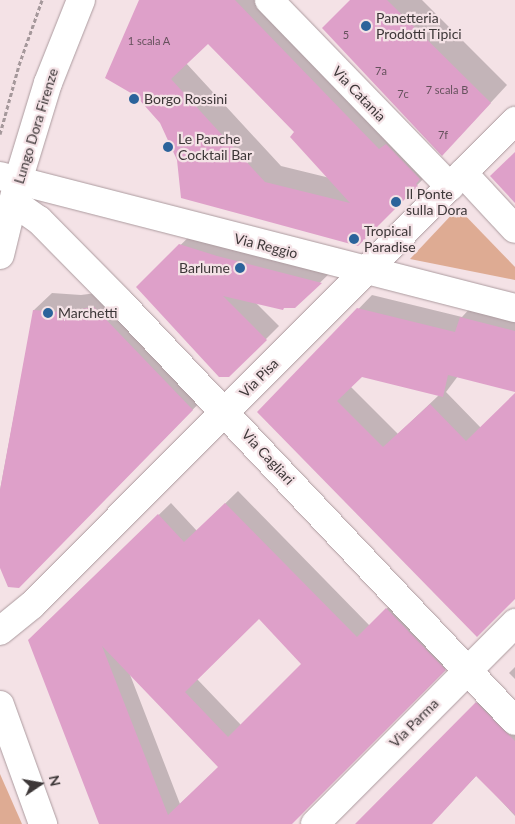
<!DOCTYPE html>
<style>
body{margin:0}
#map{position:relative;width:515px;height:824px;overflow:hidden;background:#f4e2e6;font-family:Lato,sans-serif}
div>[style]{position:absolute}
.green>*{inset:0;background:#deab93}
.shadow>*{inset:0;background:#0003}
.building>*{inset:0;background:#dea0c9}
.path>*{height:3px;margin-top:-1.5px;transform-origin:0;background:repeating-linear-gradient(90deg,#a5989b 0 4px,transparent 0 6.5px)}
.roads{filter:drop-shadow(0 0 1px #ac9b9f) drop-shadow(0 0 1px #ac9b9f)}
.minor>*{height:28px;margin:-14px;padding:0 14px;transform-origin:14px;border-radius:14px;background:#fff}
.dots>*{width:14px;height:14px;translate:-50% -50%;box-sizing:border-box;border:2px solid #f4e2e6;border-radius:50%}
span{translate:-50% -50%;white-space:nowrap;text-align:center;line-height:1.15;-webkit-text-stroke:4.5px #f4e2e6;paint-order:stroke}
.number-label{font-size:11px;color:#65515c}
.number-label span{-webkit-text-stroke-width:0}
.poi-label{font-size:14px;color:#3d3738}
.left{translate:0 -50%;text-align:left}
.right{translate:-100% -50%;text-align:right}
.street-label{font-size:14px;color:#3d3738}
.north{position:absolute;left:15px;top:759px;width:50px;height:50px;-webkit-text-stroke:4px #f4e2e6;paint-order:stroke;rotate:78deg;font-size:14px;font-weight:700;line-height:20px;text-align:center;color:#3d3738}
.north::after{content:'';display:block;margin:auto;width:18px;height:22px;background:#3d3738;clip-path:polygon(50% 0,100% 100%,50% 72%,0 100%)}
</style>
<div id="map">
<div class="green">
<div style="clip-path:polygon(458px 208px,515px 267px,515px 280px,410px 259px)"></div>
<div style="clip-path:polygon(0 774px,22px 824px,0 824px)"></div>
</div>
<div class="shadow">
<div style="clip-path:polygon(evenodd,140px 0,266px 0,432px 170px,358px 245px,178px 159px,140px 0,208px 42px,296px 132px,330px 178px,281px 166px,186px 63px,208px 42px)"></div>
<div style="clip-path:polygon(352px 0,422px 0,507px 85px,459px 137px)"></div>
<div style="clip-path:polygon(194px 232px,334px 269px,295px 307px,256px 303px,279px 326px,229px 376px,137px 287px)"></div>
<div style="clip-path:polygon(111px 291px,210px 392px,19px 587px,0 565px,0 490px,34px 310px,52px 293px,81px 295px)"></div>
<div style="clip-path:polygon(evenodd,372px 295px,462px 317px,475px 303px,515px 314px,515px 391px,458px 376px,446px 392px,481px 428px,515px 395px,515px 598px,259px 412px,372px 295px,361px 375px,439px 395px,398px 434px,350px 386px,361px 375px)"></div>
<div style="clip-path:polygon(evenodd,238px 491px,370px 626px,399px 596px,457px 657px,290px 824px,106px 824px,30px 640px,171px 503px,197px 531px,238px 491px,259px 617px,303px 664px,241px 725px,197px 679px,259px 617px,238px 491px,129px 672px,220px 767px,180px 804px,129px 672px)"></div>
<div style="clip-path:polygon(515px 667px,515px 679px,509px 673px)"></div>
<div style="clip-path:polygon(490px 690px,515px 715px,515px 816px,477px 775px,430px 824px,358px 824px)"></div>
</div>
<div class="building">
<div style="clip-path:polygon(evenodd,139px 0,235px 0,379px 149px,386px 144px,420px 179px,416px 184px,418px 186px,358px 246px,181px 198px,177px 160px,160px 123px,136px 96px,105px 78px,139px 0,208px 44px,294px 132px,290px 137px,350px 203px,265px 182px,171px 79px,208px 44px)"></div>
<div style="clip-path:polygon(350px 0,387px 0,491px 103px,442px 156px,322px 28px)"></div>
<div style="clip-path:polygon(515px 152px,515px 203px,490px 176px)"></div>
<div style="clip-path:polygon(179px 244px,217px 256px,322px 283px,295px 308px,284px 308px,283px 310px,223px 296px,267px 340px,229px 377px,219px 377px,136px 287px)"></div>
<div style="clip-path:polygon(94px 307px,193px 410px,19px 588px,8px 587px,0 568px,0 490px,33px 310px,63px 312px)"></div>
<div style="clip-path:polygon(357px 308px,455px 332px,460px 317px,515px 331px,515px 392px,448px 375px,443px 397px,362px 377px,337px 401px,383px 447px,430px 404px,466px 441px,515px 393px,515px 599px,477px 637px,257px 412px)"></div>
<div style="clip-path:polygon(evenodd,225px 503px,357px 637px,386px 608px,446px 670px,292px 824px,99px 824px,28px 640px,158px 514px,184px 542px,225px 503px,259px 619px,301px 664px,228px 737px,185px 692px,259px 619px,225px 503px,102px 646px,218px 767px,168px 815px,102px 646px)"></div>
<div style="clip-path:polygon(476px 702px,515px 741px,515px 815px,476px 776px,432px 824px,355px 824px)"></div>
</div>
<div class="path">
<div style="left:0;top:134px;width:72px;rotate:-74.6deg"></div>
<div style="left:19px;top:65px;width:69px;rotate:-70.5deg"></div>
</div>
<div class="roads">
<div class="minor">
<div style="left:269px;top:0;width:260px;rotate:45.9deg"></div>
<div style="left:463px;top:173px;width:76px;rotate:47.1deg"></div>
<div style="left:0;top:176px;width:532px;rotate:14.38deg"></div>
<div style="left:13px;top:202px;width:32px;rotate:35deg"></div>
<div style="left:39px;top:220px;width:114px;rotate:45.4deg"></div>
<div style="left:119px;top:301px;width:577px;rotate:46.68deg"></div>
<div style="left:0;top:255px;width:76px;rotate:-76.3deg"></div>
<div style="left:18px;top:181px;width:102px;rotate:-73deg"></div>
<div style="left:48px;top:83px;width:89px;rotate:-68.3deg"></div>
<div style="left:0;top:631px;width:41px;rotate:-39.1deg"></div>
<div style="left:32px;top:605px;width:684px;rotate:-45.06deg"></div>
<div style="left:0;top:705px;width:127px;rotate:70.1deg"></div>
<div style="left:315px;top:824px;width:284px;rotate:-45.1deg"></div>
</div>
</div>
<div class="dots">
<div style="left:366px;top:26px;background:#2b639b"></div>
<div style="left:134px;top:99px;background:#2b639b"></div>
<div style="left:168px;top:147px;background:#2b639b"></div>
<div style="left:396px;top:202px;background:#2b639b"></div>
<div style="left:354px;top:239px;background:#2b639b"></div>
<div style="left:240px;top:268px;background:#2b639b"></div>
<div style="left:48px;top:313px;background:#2b639b"></div>
</div>
<div class="number-label">
<span style="left:346px;top:35px">5</span>
<span style="left:149px;top:41px">1 scala A</span>
<span style="left:381px;top:71px">7a</span>
<span style="left:447px;top:90px">7 scala B</span>
<span style="left:403px;top:94px">7c</span>
<span style="left:443px;top:135px">7f</span>
</div>
<div class="poi-label">
<span class="left" style="left:376px;top:26px">Panetteria<br>Prodotti Tipici</span>
<span class="left" style="left:144px;top:99px">Borgo Rossini</span>
<span class="left" style="left:178px;top:147px">Le Panche<br>Cocktail Bar</span>
<span class="left" style="left:406px;top:202px">Il Ponte<br>sulla Dora</span>
<span class="left" style="left:364px;top:239px">Tropical<br>Paradise</span>
<span class="right" style="left:230px;top:268px">Barlume</span>
<span class="left" style="left:58px;top:313px">Marchetti</span>
</div>
<div class="street-label">
<span style="left:359px;top:94px;rotate:46deg">Via Catania</span>
<span style="left:36px;top:126px;rotate:-73deg">Lungo Dora Firenze</span>
<span style="left:266px;top:246px;rotate:14deg">Via Reggio</span>
<span style="left:259px;top:378px;rotate:-45deg">Via Pisa</span>
<span style="left:268px;top:457px;rotate:47deg">Via Cagliari</span>
<span style="left:414px;top:723px;rotate:-45deg">Via Parma</span>
</div>
<div class="north">N</div>
</div>
